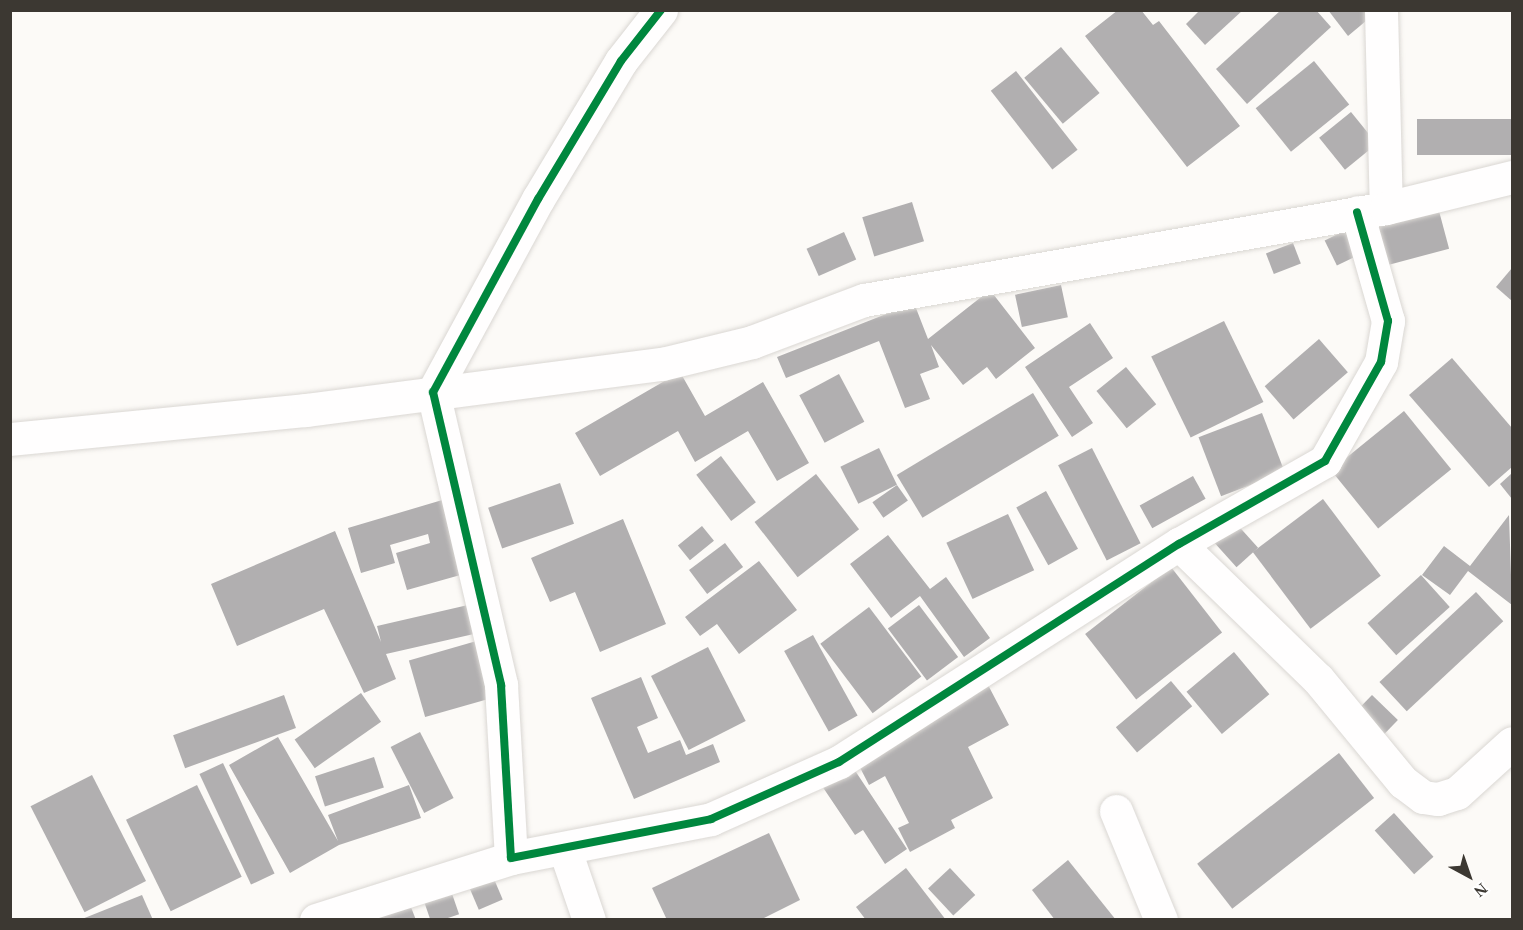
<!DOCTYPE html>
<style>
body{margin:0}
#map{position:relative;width:1523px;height:930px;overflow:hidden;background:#fcfaf7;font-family:"Times New Roman",serif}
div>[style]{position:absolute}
.building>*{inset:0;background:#b1afb0;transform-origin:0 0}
.roads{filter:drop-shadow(0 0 2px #dad7d3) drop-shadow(0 0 2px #dad7d3)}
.minor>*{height:33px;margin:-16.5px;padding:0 16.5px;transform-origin:16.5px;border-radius:16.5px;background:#fffefe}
.cycleway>*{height:8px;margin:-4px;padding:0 4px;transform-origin:4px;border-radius:4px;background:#00873e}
span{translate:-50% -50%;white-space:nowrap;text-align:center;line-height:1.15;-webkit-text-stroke:6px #fff;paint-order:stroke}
.frame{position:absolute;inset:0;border:12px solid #3c3832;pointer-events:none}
.north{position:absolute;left:1439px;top:846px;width:60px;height:60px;-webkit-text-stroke:4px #fff;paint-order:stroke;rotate:140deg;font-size:16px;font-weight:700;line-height:24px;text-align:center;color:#3c3832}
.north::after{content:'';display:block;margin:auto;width:21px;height:27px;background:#3c3832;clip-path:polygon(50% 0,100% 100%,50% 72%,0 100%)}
</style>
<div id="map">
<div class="building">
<div style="clip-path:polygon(1118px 10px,1141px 10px,1153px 25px,1159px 21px,1240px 126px,1187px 167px,1085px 36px)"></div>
<div style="clip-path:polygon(1200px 10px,1243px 10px,1205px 45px,1186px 24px)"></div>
<div style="clip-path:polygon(1281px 10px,1316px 10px,1331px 27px,1247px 104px,1216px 69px)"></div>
<div style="clip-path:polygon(1328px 10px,1379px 10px,1348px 36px)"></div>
<div style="left:1061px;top:47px;width:60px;height:48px;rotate:50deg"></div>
<div style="left:1314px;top:61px;width:56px;height:75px;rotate:51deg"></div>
<div style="left:1016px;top:71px;width:100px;height:32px;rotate:52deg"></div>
<div style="left:1351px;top:112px;width:41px;height:41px;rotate:51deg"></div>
<div style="left:1512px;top:119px;width:36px;height:95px;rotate:90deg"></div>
<div style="left:912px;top:202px;width:41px;height:52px;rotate:73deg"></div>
<div style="left:1439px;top:211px;width:39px;height:66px;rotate:75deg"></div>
<div style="left:1348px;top:229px;width:28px;height:26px;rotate:64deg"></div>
<div style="left:844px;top:232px;width:30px;height:41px;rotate:66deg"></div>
<div style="left:1293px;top:243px;width:22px;height:29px;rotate:69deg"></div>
<div style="clip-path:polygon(1512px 268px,1512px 301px,1496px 287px)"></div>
<div style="left:1061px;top:285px;width:33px;height:47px;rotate:78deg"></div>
<div style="clip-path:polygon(990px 290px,1035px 348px,996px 379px,987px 367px,963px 385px,931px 345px,939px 367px,920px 374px,930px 399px,905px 408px,879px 341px,786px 378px,777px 357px,914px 303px,928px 339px)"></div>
<div style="left:1224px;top:321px;width:90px;height:81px;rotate:64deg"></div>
<div style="clip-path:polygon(1090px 323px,1113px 358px,1069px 387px,1093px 423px,1072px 437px,1025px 367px)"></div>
<div style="left:1319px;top:339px;width:44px;height:72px;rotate:49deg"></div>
<div style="clip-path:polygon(1452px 358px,1512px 428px,1512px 467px,1489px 487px,1409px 395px)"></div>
<div style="left:1126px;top:367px;width:48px;height:38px;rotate:51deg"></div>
<div style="clip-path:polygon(680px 372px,705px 416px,763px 382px,809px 463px,777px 481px,748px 431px,695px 462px,678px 431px,600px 476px,575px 433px)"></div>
<div style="left:839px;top:374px;width:54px;height:45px;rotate:62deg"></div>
<div style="left:1033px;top:393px;width:50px;height:159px;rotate:59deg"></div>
<div style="left:1404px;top:411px;width:75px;height:94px;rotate:51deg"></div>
<div style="left:1262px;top:413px;width:63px;height:68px;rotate:69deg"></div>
<div style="left:879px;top:448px;width:41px;height:43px;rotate:64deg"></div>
<div style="left:1092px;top:448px;width:107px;height:38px;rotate:63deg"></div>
<div style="left:721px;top:456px;width:58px;height:31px;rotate:53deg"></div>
<div style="clip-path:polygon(1512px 473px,1512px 499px,1500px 484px)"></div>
<div style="left:816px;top:474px;width:70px;height:78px;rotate:52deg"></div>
<div style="left:1193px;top:476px;width:26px;height:61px;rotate:61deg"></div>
<div style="left:560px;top:483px;width:43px;height:76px;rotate:71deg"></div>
<div style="left:897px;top:485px;width:19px;height:30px;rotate:55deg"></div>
<div style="left:1046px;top:491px;width:66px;height:34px;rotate:61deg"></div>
<div style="clip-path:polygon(449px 498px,471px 572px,407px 590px,396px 553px,430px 543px,428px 534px,390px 545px,395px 563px,361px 573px,348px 528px)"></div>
<div style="left:1323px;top:499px;width:96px;height:88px;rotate:53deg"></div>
<div style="left:1008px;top:514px;width:62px;height:68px;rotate:65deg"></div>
<div style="clip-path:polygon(1509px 515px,1512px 605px,1468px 571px,1450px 595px,1422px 575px,1444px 546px,1470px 566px)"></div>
<div style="clip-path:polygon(623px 519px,666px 624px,600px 652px,575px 592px,550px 602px,531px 558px)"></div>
<div style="left:1234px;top:521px;width:36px;height:29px;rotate:48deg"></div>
<div style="left:702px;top:526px;width:19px;height:31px;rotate:51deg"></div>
<div style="clip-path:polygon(335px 531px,381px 642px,377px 626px,481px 602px,487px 631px,386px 654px,396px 679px,364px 693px,324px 609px,237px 646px,211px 584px)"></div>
<div style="clip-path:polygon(888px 535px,930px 589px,946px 577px,990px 638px,964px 657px,920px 596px,891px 618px,850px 564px)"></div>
<div style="left:725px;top:543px;width:30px;height:45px;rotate:53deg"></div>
<div style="clip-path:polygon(759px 561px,797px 610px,739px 654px,717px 624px,700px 636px,685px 617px)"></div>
<div style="left:1171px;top:567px;width:83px;height:109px;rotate:52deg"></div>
<div style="left:1421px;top:575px;width:43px;height:72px;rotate:48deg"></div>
<div style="left:1476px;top:592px;width:40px;height:132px;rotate:47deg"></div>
<div style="left:919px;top:605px;width:65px;height:39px;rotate:53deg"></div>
<div style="left:869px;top:607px;width:87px;height:61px;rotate:53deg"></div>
<div style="left:813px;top:635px;width:92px;height:33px;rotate:61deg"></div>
<div style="left:480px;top:640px;width:59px;height:74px;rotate:74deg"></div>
<div style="left:708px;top:647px;width:83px;height:64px;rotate:63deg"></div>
<div style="left:1234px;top:652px;width:55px;height:62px;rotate:50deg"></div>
<div style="clip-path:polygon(641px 677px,658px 718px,637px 727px,648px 753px,680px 740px,686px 755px,713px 744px,720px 762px,634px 799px,591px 698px)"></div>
<div style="left:1171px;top:681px;width:33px;height:72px;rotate:50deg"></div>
<div style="clip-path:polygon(987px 683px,1009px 725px,968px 747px,993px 798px,951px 820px,955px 828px,910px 852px,898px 828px,909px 823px,885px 776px,869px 785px,853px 754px)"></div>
<div style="left:361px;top:693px;width:35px;height:81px;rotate:55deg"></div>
<div style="left:284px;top:695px;width:35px;height:118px;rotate:70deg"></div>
<div style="left:1372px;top:695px;width:36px;height:22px;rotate:44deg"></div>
<div style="left:420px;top:732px;width:74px;height:33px;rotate:63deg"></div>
<div style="clip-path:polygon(278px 737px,338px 841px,328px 815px,409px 785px,421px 818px,339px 845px,290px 873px,229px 765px)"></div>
<div style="left:1339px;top:753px;width:57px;height:180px;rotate:52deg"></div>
<div style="left:374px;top:757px;width:32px;height:62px;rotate:72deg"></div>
<div style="left:223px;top:763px;width:122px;height:26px;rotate:65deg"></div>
<div style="clip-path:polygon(850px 763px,907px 849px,885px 864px,863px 830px,855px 835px,820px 783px)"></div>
<div style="left:92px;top:775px;width:119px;height:69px;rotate:63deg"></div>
<div style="left:197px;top:785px;width:102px;height:79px;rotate:64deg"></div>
<div style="left:1394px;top:813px;width:59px;height:26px;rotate:48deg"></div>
<div style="clip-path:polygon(769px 833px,800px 900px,760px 920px,667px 920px,652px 888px)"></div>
<div style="clip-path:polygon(1068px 860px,1116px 920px,1055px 920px,1032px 890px)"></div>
<div style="clip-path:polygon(906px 868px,946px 920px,866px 920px,856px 907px)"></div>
<div style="left:950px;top:868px;width:37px;height:30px;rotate:47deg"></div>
<div style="left:491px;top:872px;width:30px;height:26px;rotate:67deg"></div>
<div style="left:448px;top:882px;width:34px;height:29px;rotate:71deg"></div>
<div style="clip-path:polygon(142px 895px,153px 920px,82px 920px,82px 919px)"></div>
<div style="clip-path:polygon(407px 897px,416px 920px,350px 920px)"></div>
</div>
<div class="roads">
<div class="minor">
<div style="left:661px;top:10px;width:65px;rotate:128.1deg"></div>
<div style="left:621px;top:61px;width:161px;rotate:121deg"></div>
<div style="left:538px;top:199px;width:220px;rotate:118.5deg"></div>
<div style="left:433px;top:392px;width:301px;rotate:76.9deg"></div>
<div style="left:501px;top:685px;width:173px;rotate:86.7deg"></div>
<div style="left:511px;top:858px;width:204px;rotate:-11deg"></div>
<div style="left:711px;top:819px;width:140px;rotate:-24deg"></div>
<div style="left:839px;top:762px;width:404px;rotate:-32.7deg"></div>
<div style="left:1179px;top:544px;width:168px;rotate:-29.6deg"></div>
<div style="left:1325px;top:461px;width:114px;rotate:-60.5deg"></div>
<div style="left:1381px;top:362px;width:42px;rotate:-80.3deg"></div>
<div style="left:1388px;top:321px;width:113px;rotate:-105.9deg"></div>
<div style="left:1381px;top:10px;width:198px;rotate:88.6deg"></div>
<div style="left:10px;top:439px;width:297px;rotate:-5.6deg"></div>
<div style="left:306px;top:410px;width:359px;rotate:-7.4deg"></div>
<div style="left:662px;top:364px;width:93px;rotate:-13.7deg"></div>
<div style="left:752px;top:342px;width:120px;rotate:-20.6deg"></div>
<div style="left:864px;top:300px;width:530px;rotate:-10deg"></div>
<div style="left:1386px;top:208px;width:130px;rotate:-13.8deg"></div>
<div style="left:1179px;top:544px;width:194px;rotate:44.2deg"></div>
<div style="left:1318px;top:679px;width:134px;rotate:50.5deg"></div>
<div style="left:1403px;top:782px;width:25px;rotate:37deg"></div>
<div style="left:1423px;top:797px;width:15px;rotate:8deg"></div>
<div style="left:1438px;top:799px;width:20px;rotate:-18deg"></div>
<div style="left:1457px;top:793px;width:74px;rotate:-42.3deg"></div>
<div style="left:1116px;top:811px;width:118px;rotate:67.6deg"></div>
<div style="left:565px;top:850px;width:74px;rotate:71.1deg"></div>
<div style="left:316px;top:920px;width:205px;rotate:-17.6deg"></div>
</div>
</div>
<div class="cycleway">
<div style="left:661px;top:10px;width:65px;rotate:128.1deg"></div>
<div style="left:621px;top:61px;width:161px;rotate:121deg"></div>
<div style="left:538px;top:199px;width:220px;rotate:118.5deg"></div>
<div style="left:433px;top:392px;width:301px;rotate:76.9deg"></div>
<div style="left:501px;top:685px;width:173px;rotate:86.7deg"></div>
<div style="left:511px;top:858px;width:204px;rotate:-11deg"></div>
<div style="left:711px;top:819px;width:140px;rotate:-24deg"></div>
<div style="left:839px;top:762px;width:404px;rotate:-32.7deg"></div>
<div style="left:1179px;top:544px;width:168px;rotate:-29.6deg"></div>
<div style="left:1325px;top:461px;width:114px;rotate:-60.5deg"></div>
<div style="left:1381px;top:362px;width:42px;rotate:-80.3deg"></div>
<div style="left:1388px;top:321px;width:113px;rotate:-105.9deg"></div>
</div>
<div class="frame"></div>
<div class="north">N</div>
</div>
